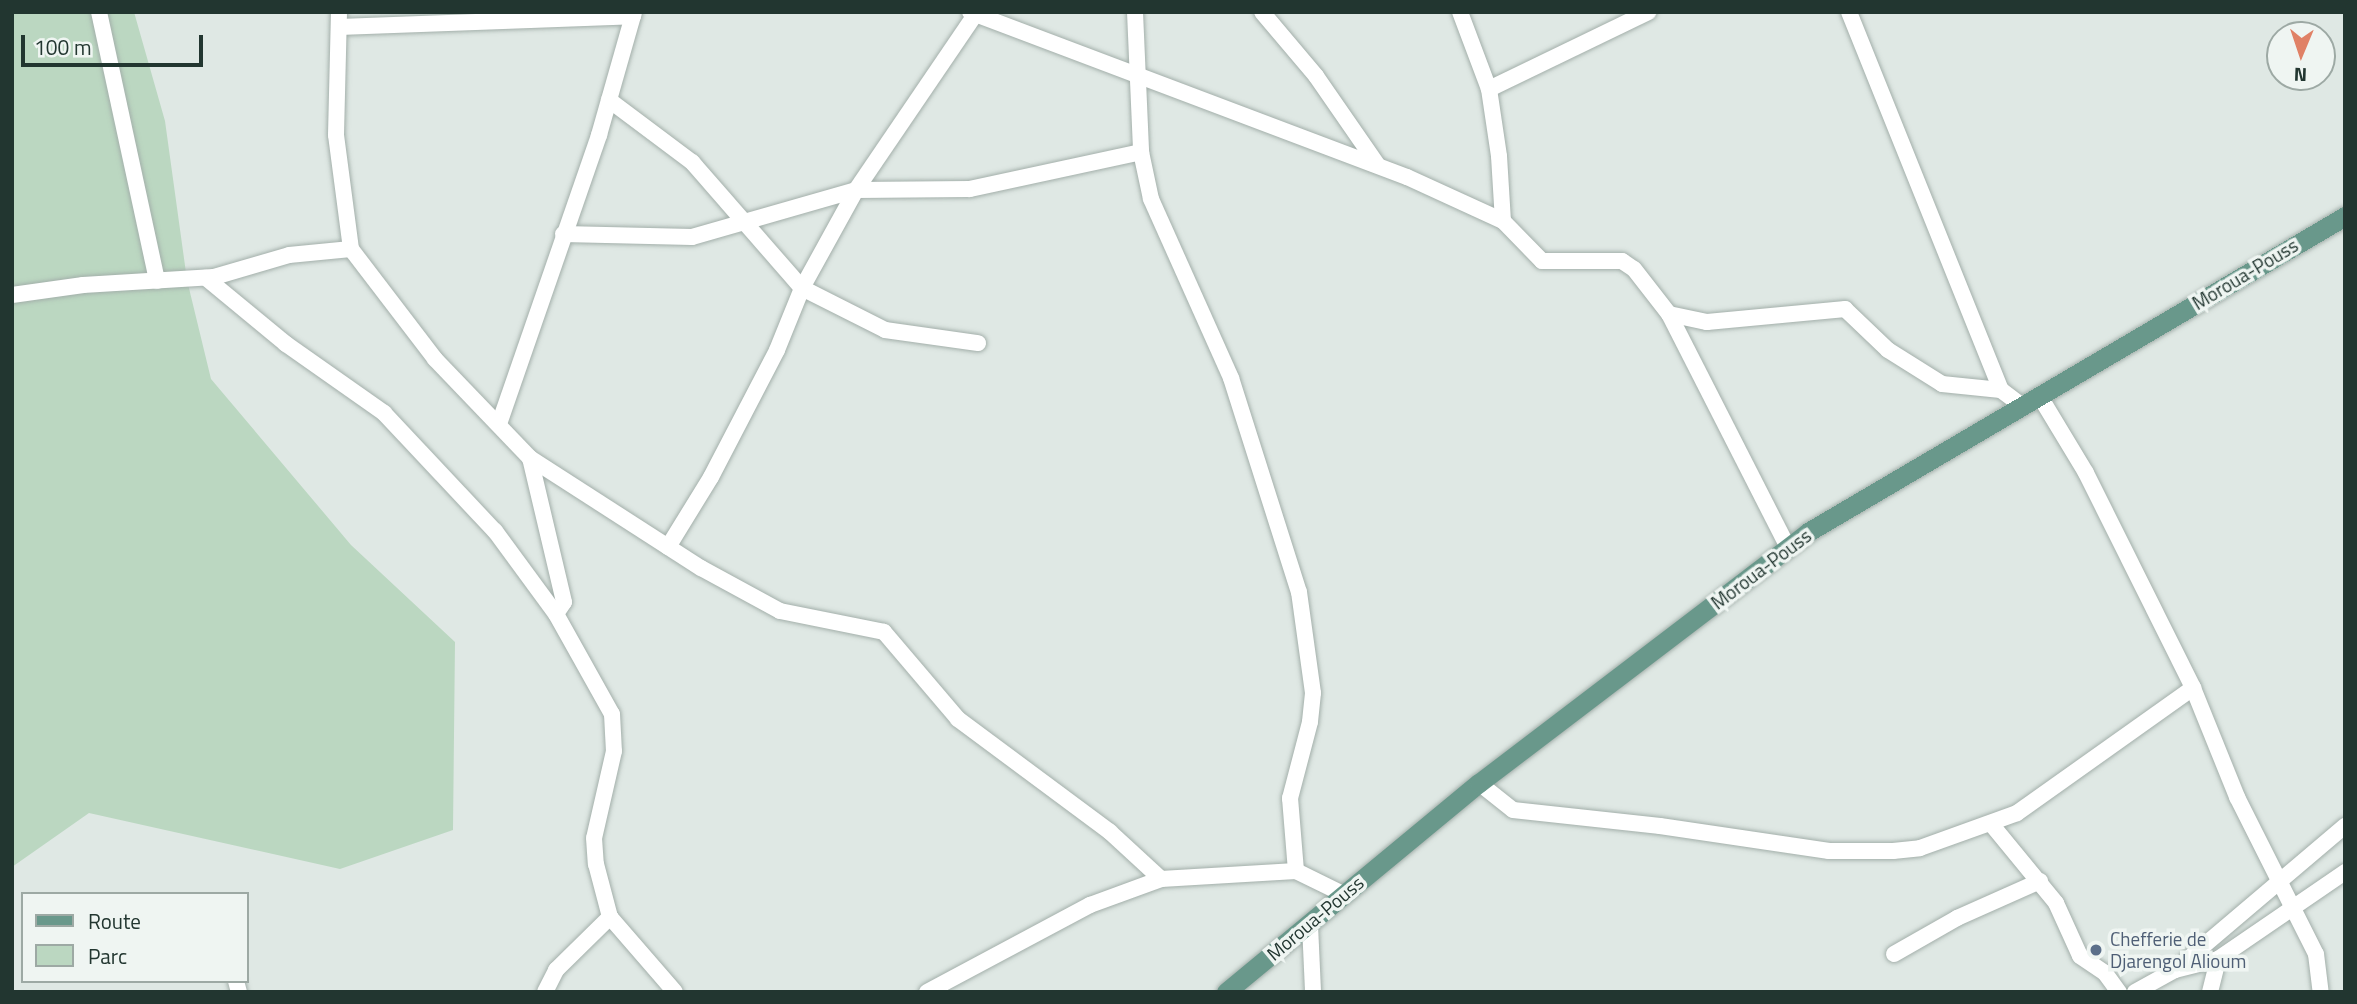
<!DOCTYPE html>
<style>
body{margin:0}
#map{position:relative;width:2357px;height:1004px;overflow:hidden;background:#dfe8e4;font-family:"Titillium Web",sans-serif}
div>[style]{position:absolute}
.green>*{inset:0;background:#bbd7c1}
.roads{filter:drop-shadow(0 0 2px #a3afaa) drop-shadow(0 0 2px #a3afaa)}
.minor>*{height:16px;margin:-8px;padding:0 8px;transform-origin:8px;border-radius:8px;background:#fff}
.major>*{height:19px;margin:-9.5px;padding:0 9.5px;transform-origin:9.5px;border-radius:9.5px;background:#69988b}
.dots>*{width:19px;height:19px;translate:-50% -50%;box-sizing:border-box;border:4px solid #eff5f2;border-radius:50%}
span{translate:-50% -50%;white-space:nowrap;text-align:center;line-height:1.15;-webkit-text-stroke:7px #eff5f2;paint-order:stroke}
.street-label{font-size:19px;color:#223630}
.service-label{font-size:19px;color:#4e5e75}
.left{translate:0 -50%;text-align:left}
.frame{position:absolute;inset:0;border:14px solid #223630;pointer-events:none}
.legend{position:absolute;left:21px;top:892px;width:228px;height:91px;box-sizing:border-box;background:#eff5f2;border:2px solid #9da9a4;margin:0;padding:9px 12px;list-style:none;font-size:21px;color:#223630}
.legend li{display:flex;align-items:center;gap:14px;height:35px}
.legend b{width:35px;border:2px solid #9da9a4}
.north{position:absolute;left:2266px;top:21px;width:70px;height:70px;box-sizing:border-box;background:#eff5f2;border:2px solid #9da9a4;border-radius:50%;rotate:182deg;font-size:19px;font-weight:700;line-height:28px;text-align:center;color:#223630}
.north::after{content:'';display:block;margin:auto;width:24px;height:32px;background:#e08166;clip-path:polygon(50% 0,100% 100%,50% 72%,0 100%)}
.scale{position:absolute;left:21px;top:35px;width:182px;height:32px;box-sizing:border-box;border:4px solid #223630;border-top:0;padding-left:9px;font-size:21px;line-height:24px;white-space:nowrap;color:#223630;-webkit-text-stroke:5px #eff5f2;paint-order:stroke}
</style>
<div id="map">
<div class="green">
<div style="clip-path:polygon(12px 12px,134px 12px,165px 121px,187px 280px,211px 379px,351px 545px,455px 642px,453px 830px,340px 869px,89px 813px,12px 867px)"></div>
</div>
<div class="roads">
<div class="minor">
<div style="left:99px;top:12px;width:275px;rotate:77.8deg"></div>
<div style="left:339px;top:12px;width:123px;rotate:91.4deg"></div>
<div style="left:336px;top:135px;width:115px;rotate:82.5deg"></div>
<div style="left:351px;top:249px;width:138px;rotate:52.6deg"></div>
<div style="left:435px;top:359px;width:137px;rotate:46.2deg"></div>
<div style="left:530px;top:458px;width:203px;rotate:32.8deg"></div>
<div style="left:701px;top:568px;width:90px;rotate:28.6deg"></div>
<div style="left:780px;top:611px;width:106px;rotate:11.4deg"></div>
<div style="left:884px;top:632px;width:114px;rotate:49.6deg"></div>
<div style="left:958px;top:719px;width:189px;rotate:36.6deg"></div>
<div style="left:1110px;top:832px;width:69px;rotate:42.7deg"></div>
<div style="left:970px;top:12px;width:467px;rotate:20.7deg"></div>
<div style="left:1407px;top:177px;width:106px;rotate:24.6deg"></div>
<div style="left:1503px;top:221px;width:56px;rotate:45.7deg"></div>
<div style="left:1542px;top:261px;width:80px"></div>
<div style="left:1622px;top:261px;width:14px;rotate:34deg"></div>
<div style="left:1634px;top:269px;width:57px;rotate:52.1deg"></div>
<div style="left:1669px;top:314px;width:39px;rotate:12deg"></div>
<div style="left:1707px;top:322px;width:139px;rotate:-5.4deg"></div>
<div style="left:1845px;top:309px;width:59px;rotate:43.6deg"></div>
<div style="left:1888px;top:350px;width:64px;rotate:32.2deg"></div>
<div style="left:1942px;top:384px;width:59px;rotate:5.8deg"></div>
<div style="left:1135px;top:12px;width:140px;rotate:87.5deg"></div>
<div style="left:1141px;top:152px;width:48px;rotate:78deg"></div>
<div style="left:1151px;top:199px;width:196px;rotate:65.9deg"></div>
<div style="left:1231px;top:378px;width:225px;rotate:72.4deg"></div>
<div style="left:1299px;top:592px;width:102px;rotate:82.1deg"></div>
<div style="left:1313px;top:693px;width:29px;rotate:96deg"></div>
<div style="left:1310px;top:722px;width:79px;rotate:104.7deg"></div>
<div style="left:1290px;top:798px;width:73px;rotate:85.3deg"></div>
<div style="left:1262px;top:12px;width:84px;rotate:49.8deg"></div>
<div style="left:1316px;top:76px;width:107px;rotate:55.3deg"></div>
<div style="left:1460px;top:12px;width:82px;rotate:69.4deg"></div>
<div style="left:1489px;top:89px;width:68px;rotate:81.5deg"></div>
<div style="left:1499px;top:156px;width:65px;rotate:86.5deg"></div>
<div style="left:1849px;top:12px;width:407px;rotate:68.1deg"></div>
<div style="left:2001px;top:390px;width:26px;rotate:37deg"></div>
<div style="left:339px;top:27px;width:294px;rotate:-2.1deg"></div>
<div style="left:633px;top:16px;width:4px;rotate:-76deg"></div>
<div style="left:1489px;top:89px;width:177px;rotate:-25.8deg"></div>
<div style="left:609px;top:100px;width:104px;rotate:36.8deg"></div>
<div style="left:692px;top:162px;width:167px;rotate:48.9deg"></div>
<div style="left:802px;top:288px;width:93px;rotate:26.8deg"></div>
<div style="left:885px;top:330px;width:94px;rotate:8deg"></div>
<div style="left:563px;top:234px;width:129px;rotate:1.3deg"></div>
<div style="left:692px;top:237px;width:171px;rotate:-16deg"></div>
<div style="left:856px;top:190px;width:114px;rotate:-0.5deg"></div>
<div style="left:970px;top:189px;width:175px;rotate:-12.2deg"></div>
<div style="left:206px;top:278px;width:104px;rotate:39.5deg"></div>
<div style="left:286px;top:344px;width:120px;rotate:35.1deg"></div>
<div style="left:384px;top:413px;width:162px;rotate:46.8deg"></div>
<div style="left:495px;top:531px;width:103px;rotate:53.7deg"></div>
<div style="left:556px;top:614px;width:115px;rotate:60.8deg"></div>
<div style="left:612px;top:714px;width:37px;rotate:87deg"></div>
<div style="left:614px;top:751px;width:89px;rotate:102.9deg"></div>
<div style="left:594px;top:838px;width:26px;rotate:86deg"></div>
<div style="left:596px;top:864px;width:55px;rotate:75.2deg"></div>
<div style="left:610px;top:917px;width:99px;rotate:49.1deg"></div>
<div style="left:12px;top:295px;width:72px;rotate:-8deg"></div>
<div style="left:83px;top:285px;width:131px;rotate:-3.5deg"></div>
<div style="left:214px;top:277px;width:78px;rotate:-16.3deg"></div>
<div style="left:289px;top:255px;width:62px;rotate:-5.5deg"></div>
<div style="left:1669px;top:314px;width:263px;rotate:63deg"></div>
<div style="left:2039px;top:395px;width:91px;rotate:58.9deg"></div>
<div style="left:2086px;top:473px;width:240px;rotate:63.5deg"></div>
<div style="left:2193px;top:688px;width:118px;rotate:68deg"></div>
<div style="left:2237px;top:797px;width:176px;rotate:63.3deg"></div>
<div style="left:2316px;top:954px;width:38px;rotate:83deg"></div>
<div style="left:499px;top:424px;width:306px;rotate:-70.9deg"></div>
<div style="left:599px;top:135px;width:124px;rotate:-74.1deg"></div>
<div style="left:530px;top:458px;width:148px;rotate:76.7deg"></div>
<div style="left:564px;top:602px;width:14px;rotate:124deg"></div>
<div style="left:668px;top:547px;width:82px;rotate:-58.4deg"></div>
<div style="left:711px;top:477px;width:143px;rotate:-62.5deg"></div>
<div style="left:777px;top:350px;width:67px;rotate:-68deg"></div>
<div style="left:802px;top:288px;width:112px;rotate:-61.1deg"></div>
<div style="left:856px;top:190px;width:215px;rotate:-55.8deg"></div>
<div style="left:1479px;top:783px;width:43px;rotate:38.5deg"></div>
<div style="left:1513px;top:810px;width:148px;rotate:6.2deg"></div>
<div style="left:1660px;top:826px;width:171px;rotate:8.4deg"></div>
<div style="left:1829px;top:851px;width:64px"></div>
<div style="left:1893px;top:851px;width:27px;rotate:-6deg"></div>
<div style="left:1920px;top:848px;width:103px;rotate:-19.8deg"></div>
<div style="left:2017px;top:813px;width:216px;rotate:-35.4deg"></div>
<div style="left:1992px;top:825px;width:101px;rotate:50.6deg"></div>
<div style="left:2056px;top:903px;width:58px;rotate:65.6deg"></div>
<div style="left:2080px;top:956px;width:30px;rotate:34deg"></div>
<div style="left:2105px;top:973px;width:24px;rotate:54deg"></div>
<div style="left:1310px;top:925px;width:67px;rotate:87.4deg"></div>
<div style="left:1894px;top:954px;width:73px;rotate:-29.7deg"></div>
<div style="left:1957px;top:918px;width:91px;rotate:-24deg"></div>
<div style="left:2175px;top:970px;width:44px;rotate:-14.3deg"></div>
<div style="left:2218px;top:959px;width:154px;rotate:-34.4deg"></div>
<div style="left:236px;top:981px;width:11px;rotate:75deg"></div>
<div style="left:545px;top:992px;width:25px;rotate:-63deg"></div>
<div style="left:556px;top:970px;width:76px;rotate:-44.5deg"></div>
<div style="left:927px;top:992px;width:185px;rotate:-28.1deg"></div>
<div style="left:1090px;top:905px;width:76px;rotate:-20.1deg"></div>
<div style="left:1161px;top:879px;width:135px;rotate:-3.4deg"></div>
<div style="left:1296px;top:871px;width:52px;rotate:26.1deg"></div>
<div style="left:2135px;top:992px;width:46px;rotate:-28.8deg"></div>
<div style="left:2175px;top:970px;width:223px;rotate:-40.3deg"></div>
<div style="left:2210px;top:992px;width:34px;rotate:-76deg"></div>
</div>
<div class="major">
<div style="left:1226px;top:992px;width:328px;rotate:-39.6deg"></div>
<div style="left:1479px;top:783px;width:414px;rotate:-37.3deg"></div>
<div style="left:1808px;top:532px;width:623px;rotate:-30.47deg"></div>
</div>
</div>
<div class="dots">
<div style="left:2096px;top:950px;background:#5c6f8a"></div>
</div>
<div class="street-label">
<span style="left:2245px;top:274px;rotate:-31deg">Moroua-Pouss</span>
<span style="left:1761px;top:569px;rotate:-37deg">Moroua-Pouss</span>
<span style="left:1315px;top:918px;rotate:-40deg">Moroua-Pouss</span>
</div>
<div class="service-label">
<span class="left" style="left:2110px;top:950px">Chefferie de<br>Djarengol Alioum</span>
</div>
<div class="frame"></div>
<ul class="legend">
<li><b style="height:9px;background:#69988b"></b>Route</li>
<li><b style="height:19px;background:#bbd7c1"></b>Parc</li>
</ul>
<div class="north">N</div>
<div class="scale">100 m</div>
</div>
